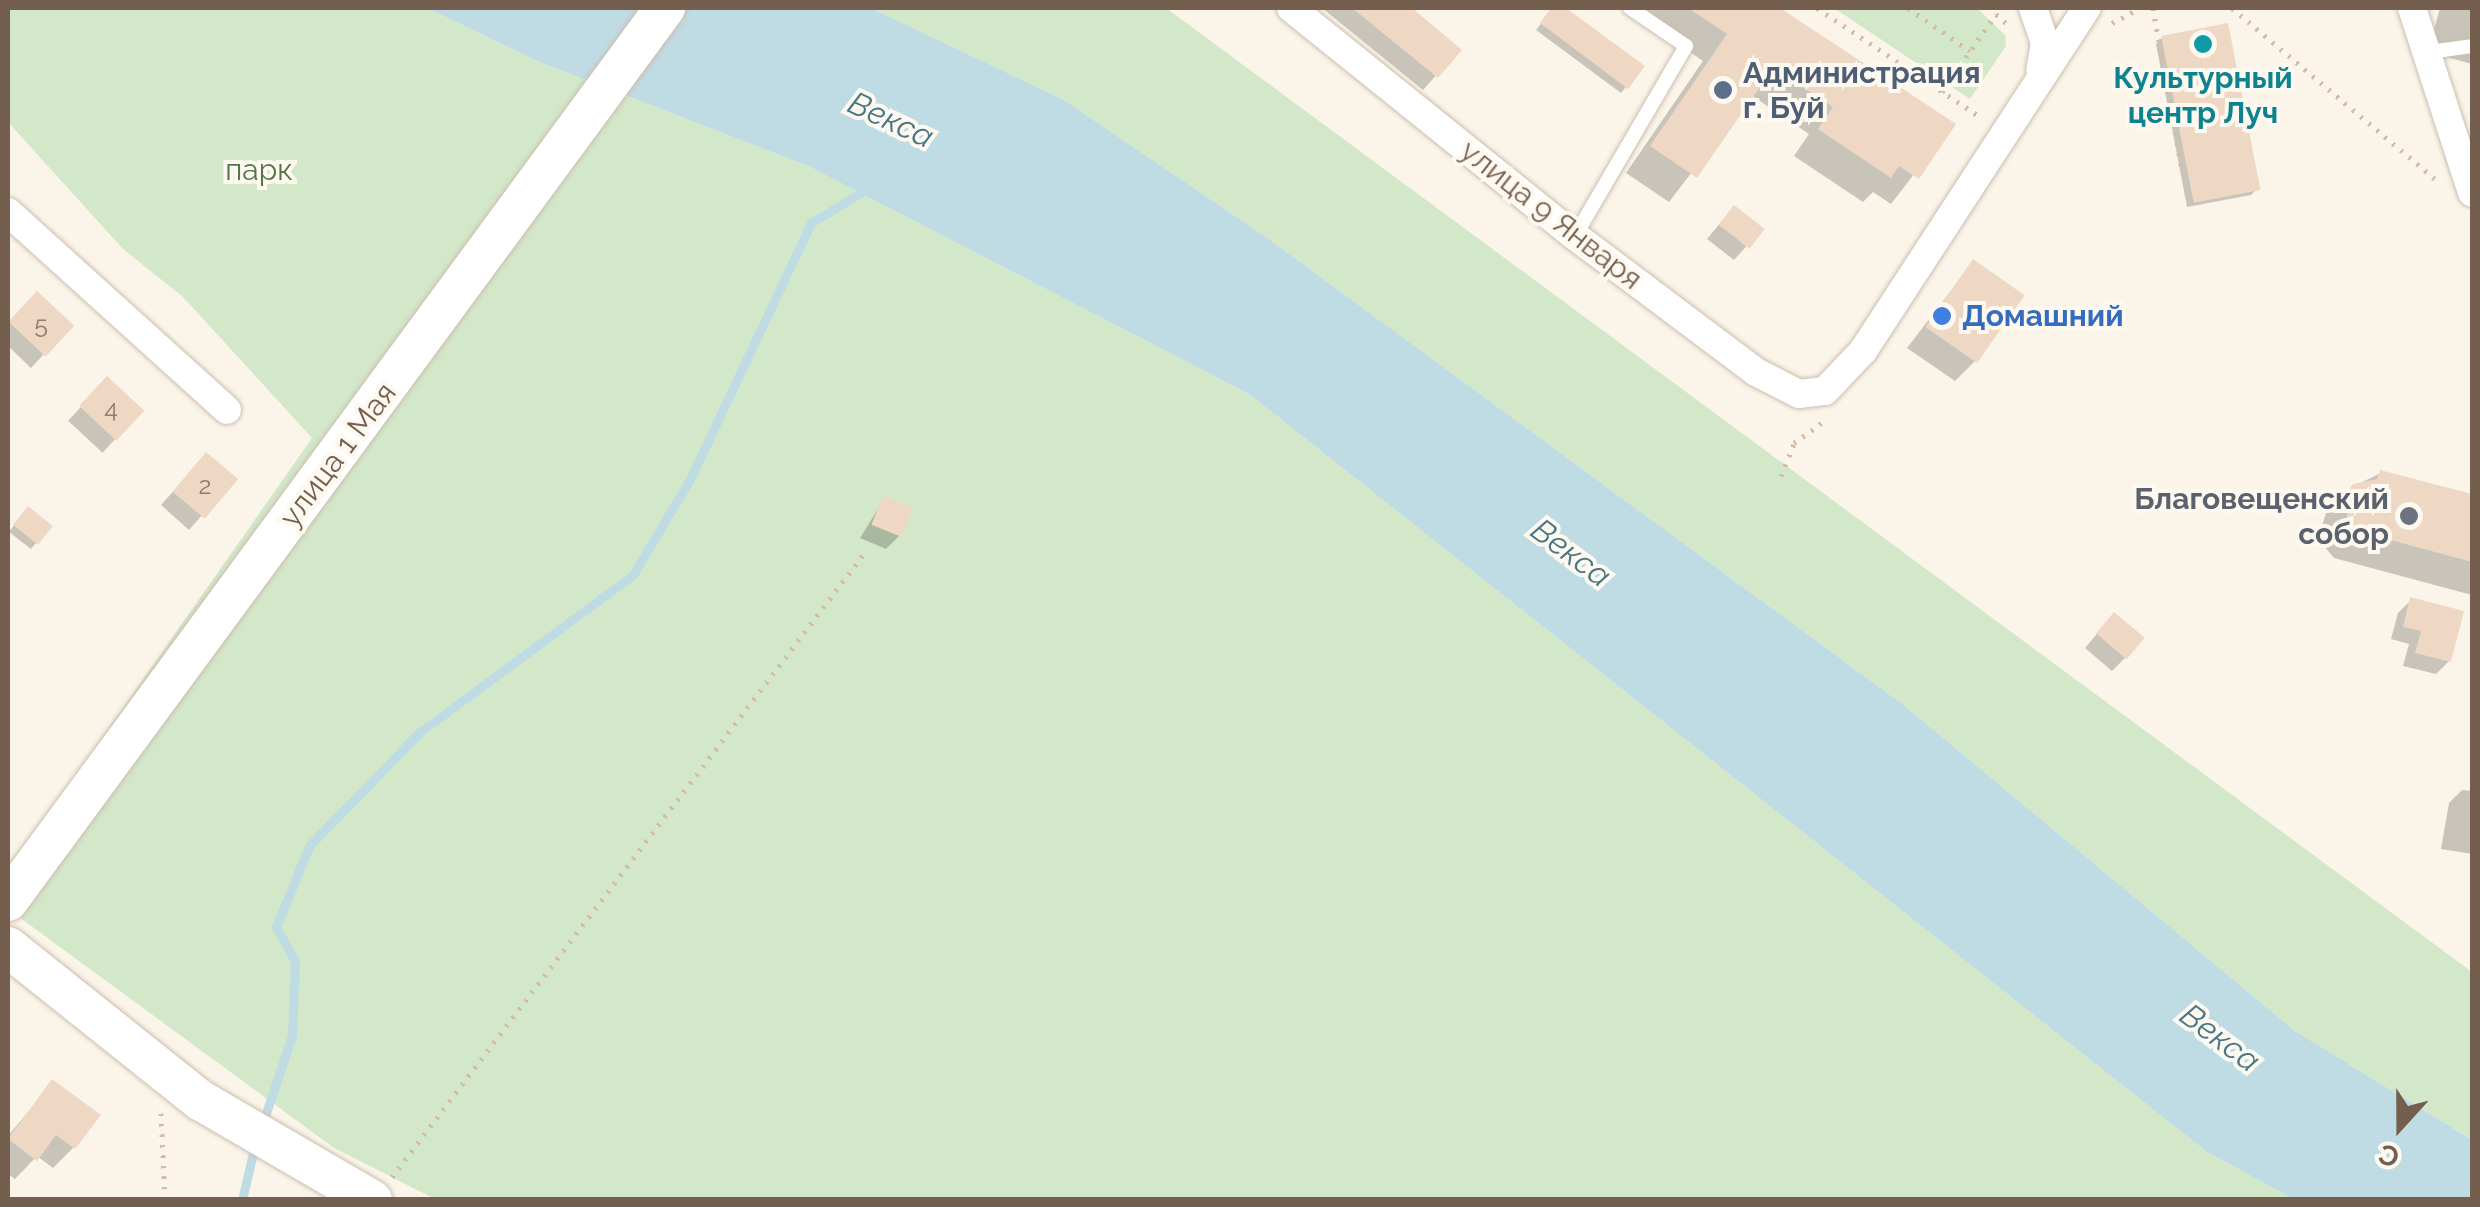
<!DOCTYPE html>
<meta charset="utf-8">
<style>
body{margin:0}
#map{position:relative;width:2480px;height:1207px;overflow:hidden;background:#fbf5e9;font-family:Raleway,sans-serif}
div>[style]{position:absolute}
.green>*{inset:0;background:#d3e8c9}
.water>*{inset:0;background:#bfdbe3}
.shadow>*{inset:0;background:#0003;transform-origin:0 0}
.stream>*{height:9px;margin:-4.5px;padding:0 4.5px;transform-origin:4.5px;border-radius:4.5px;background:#bfdbe3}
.building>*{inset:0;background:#eed7c3;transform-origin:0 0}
.path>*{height:5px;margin-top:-2.5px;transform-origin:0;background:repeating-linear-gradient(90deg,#d3bba6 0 2.5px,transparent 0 10.5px)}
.roads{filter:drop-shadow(0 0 2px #ccbeb0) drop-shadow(0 0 2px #ccbeb0)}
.lane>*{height:14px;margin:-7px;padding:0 7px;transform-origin:7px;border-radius:7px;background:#fff}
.street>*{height:28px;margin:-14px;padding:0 14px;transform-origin:14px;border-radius:14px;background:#fff}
.secondary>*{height:40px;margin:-20px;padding:0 20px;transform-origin:20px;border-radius:20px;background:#fff}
.dots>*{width:28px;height:28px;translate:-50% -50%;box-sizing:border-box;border:5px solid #fef9f0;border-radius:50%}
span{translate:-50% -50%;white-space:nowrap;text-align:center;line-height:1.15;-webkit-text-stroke:8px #fef9f0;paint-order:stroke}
.number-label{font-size:25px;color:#927d6c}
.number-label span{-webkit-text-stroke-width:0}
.service-label{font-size:30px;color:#4e5e75;font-weight:700}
.left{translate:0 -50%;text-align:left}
.culture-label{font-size:30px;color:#0d838f;font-weight:700}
.park-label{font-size:30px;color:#537847}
.street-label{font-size:30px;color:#745f4f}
.shop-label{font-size:30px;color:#366cbe;font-weight:700}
.worship-label{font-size:30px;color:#5b616d;font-weight:700}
.right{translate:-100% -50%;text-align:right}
.water-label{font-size:32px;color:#4a7785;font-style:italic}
.frame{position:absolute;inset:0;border:10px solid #745f4f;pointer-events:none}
.north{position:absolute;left:2350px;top:1077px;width:100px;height:100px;-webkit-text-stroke:8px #fef9f0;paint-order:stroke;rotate:201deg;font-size:28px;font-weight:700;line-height:40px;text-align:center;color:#745f4f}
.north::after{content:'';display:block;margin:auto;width:35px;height:45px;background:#745f4f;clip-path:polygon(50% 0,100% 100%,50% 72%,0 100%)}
</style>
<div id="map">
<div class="green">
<div style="clip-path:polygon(8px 8px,427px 8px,537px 61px,808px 166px,1249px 394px,2207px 1152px,2293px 1199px,435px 1199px,334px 1148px,8px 909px,8px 872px,312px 438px,183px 297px,123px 249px,8px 122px)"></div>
<div style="clip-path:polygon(871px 8px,1166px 8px,2472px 972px,2472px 1140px,2295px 1031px,1905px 706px,1266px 237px,1064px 100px)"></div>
<div style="clip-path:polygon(1834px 8px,1977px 8px,2005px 35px,2006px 46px,1970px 99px)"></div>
</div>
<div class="water">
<div style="clip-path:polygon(427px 8px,871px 8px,1064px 100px,1266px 237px,1905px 706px,2295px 1031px,2472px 1140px,2472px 1199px,2293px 1199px,2207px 1152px,1249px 394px,808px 166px,537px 61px)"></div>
</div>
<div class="shadow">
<div style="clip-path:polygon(1322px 8px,1406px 8px,1459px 50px,1423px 90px)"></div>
<div style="clip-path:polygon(1553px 8px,1642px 67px,1621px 93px,1536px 30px)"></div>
<div style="clip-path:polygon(1625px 8px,1778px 8px,1952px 125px,1891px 204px,1873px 192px,1863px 202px,1794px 156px,1809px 134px,1751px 95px,1669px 202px,1626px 173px,1703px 61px)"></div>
<div style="clip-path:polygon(2440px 8px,2472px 8px,2472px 64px,2428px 52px)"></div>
<div style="clip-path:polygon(2162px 38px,2257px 189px,2251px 195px,2187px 207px,2156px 44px)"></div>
<div style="clip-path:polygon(1721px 222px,1761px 230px,1734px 260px,1707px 239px)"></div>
<div style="clip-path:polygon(1973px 262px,1975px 361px,1955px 381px,1907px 348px)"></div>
<div style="clip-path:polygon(37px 294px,70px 326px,31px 368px,8px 346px,8px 325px)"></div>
<div style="left:107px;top:379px;width:47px;height:57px;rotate:43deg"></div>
<div style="clip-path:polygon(194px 468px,234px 479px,189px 530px,161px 505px)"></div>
<div style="clip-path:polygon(2381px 473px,2472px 497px,2472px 595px,2334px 558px,2318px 539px,2326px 513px,2354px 486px)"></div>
<div style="clip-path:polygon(884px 499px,900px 535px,886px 549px,860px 538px)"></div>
<div style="clip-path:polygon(22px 515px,36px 543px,31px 549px,9px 532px)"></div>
<div style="clip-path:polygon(2411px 600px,2449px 661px,2436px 674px,2403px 666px,2409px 644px,2391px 639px,2398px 613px)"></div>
<div style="clip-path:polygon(2101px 629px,2125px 658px,2112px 671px,2085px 648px)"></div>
<div style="clip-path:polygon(2462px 790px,2472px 791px,2472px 854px,2441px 849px,2449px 803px)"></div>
<div style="clip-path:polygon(52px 1083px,73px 1148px,53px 1168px,37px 1156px,15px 1179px,8px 1174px,8px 1136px)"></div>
</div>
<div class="stream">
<div style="left:262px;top:1125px;width:94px;rotate:-71.4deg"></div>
<div style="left:292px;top:1036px;width:75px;rotate:-87.7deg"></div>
<div style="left:295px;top:961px;width:39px;rotate:-119deg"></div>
<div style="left:276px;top:927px;width:87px;rotate:-67.8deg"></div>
<div style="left:309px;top:846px;width:159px;rotate:-45.8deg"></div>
<div style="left:420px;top:732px;width:265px;rotate:-36.4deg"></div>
<div style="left:633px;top:575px;width:112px;rotate:-59.3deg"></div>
<div style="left:690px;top:479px;width:283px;rotate:-64.7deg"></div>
<div style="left:811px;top:223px;width:66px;rotate:-31.3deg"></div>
<div style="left:242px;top:1200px;width:57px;rotate:-76.9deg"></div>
</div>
<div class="building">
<div style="clip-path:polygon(1352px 8px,1412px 8px,1462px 50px,1438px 78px)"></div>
<div style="clip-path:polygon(1551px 8px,1566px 8px,1645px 66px,1628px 89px,1540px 23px)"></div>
<div style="clip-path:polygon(1688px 8px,1780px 8px,1956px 124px,1919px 179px,1899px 166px,1891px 178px,1818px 129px,1833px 107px,1773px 68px,1697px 178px,1650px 146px,1727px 34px)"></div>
<div style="left:2228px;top:23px;width:170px;height:68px;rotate:79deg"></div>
<div style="left:1734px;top:205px;width:39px;height:25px;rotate:38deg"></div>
<div style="left:1973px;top:259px;width:63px;height:83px;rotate:35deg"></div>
<div style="left:37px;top:291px;width:51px;height:42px;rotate:43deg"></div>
<div style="left:107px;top:376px;width:51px;height:41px;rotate:43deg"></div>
<div style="left:206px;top:452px;width:42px;height:52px;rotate:40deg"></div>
<div style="clip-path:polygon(2380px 470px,2472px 494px,2472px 562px,2361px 532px,2347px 520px,2347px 492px,2353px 484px,2377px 479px)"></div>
<div style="left:883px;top:496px;width:32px;height:31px;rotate:22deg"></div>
<div style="left:28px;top:506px;width:32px;height:24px;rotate:39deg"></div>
<div style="clip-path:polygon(2410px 597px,2464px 611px,2451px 662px,2415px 653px,2421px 631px,2403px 627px)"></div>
<div style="left:2114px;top:612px;width:40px;height:28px;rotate:40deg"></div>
<div style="clip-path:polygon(52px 1079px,101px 1115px,75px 1149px,56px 1135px,37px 1161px,8px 1139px)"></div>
</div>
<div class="path">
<div style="left:1817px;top:8px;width:198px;rotate:33.7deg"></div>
<div style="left:1908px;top:8px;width:75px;rotate:34.7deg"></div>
<div style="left:2153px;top:8px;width:166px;rotate:79.9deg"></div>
<div style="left:2232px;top:8px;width:272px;rotate:40.1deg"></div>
<div style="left:2112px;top:23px;width:32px;rotate:-28deg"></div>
<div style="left:1942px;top:92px;width:95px;rotate:-55.3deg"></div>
<div style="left:1996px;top:14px;width:18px;rotate:41deg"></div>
<div style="left:1781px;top:476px;width:35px;rotate:-68deg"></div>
<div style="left:1794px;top:443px;width:41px;rotate:-36deg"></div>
<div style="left:161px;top:1113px;width:87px;rotate:87.4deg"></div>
<div style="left:392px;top:1177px;width:785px;rotate:-52.87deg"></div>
</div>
<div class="roads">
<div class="lane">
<div style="left:2429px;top:52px;width:43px;rotate:-7.9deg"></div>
<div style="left:1575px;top:236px;width:220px;rotate:-59.7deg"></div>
<div style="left:1686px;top:46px;width:68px;rotate:-145.8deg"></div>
</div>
<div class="street">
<div style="left:1291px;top:8px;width:364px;rotate:38.8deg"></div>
<div style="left:1575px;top:236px;width:226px;rotate:36.9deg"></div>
<div style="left:1756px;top:372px;width:48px;rotate:27.1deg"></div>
<div style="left:1799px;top:394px;width:26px;rotate:-7deg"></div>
<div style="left:1825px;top:391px;width:55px;rotate:-46.5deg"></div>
<div style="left:1863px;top:351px;width:410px;rotate:-56.9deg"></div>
<div style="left:2033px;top:8px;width:37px;rotate:71deg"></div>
<div style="left:2045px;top:43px;width:27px;rotate:100deg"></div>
<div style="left:2412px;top:8px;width:194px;rotate:72deg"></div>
<div style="left:8px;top:212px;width:295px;rotate:42.1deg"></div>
</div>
<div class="secondary">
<div style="left:8px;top:901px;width:1109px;rotate:-53.66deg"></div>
<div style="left:8px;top:947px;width:246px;rotate:38.6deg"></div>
<div style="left:200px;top:1100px;width:199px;rotate:30.2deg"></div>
</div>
</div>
<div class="dots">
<div style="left:2203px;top:44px;background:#0f9aa8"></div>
<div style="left:1723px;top:90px;background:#5c6f8a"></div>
<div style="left:1942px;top:316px;background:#3f7fe0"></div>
<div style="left:2409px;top:516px;background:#6b7280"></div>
</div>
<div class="number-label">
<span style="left:41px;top:324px">5</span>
<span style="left:111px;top:408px">4</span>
<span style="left:205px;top:485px">2</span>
</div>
<div class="service-label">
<span class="left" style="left:1743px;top:90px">Администрация<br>г. Буй</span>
</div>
<div class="culture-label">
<span style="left:2203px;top:95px">Культурный<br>центр Луч</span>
</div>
<div class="park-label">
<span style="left:259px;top:170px">парк</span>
</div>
<div class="street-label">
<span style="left:1551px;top:215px;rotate:38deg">улица 9 Января</span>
<span style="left:338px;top:455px;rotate:-53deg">улица 1 Мая</span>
</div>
<div class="shop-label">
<span class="left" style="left:1962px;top:316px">Домашний</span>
</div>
<div class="worship-label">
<span class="right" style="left:2389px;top:516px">Благовещенский<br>собор</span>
</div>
<div class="water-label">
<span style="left:891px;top:120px;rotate:25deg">Векса</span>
<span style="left:1571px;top:553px;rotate:37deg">Векса</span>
<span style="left:2220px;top:1038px;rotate:37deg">Векса</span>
</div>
<div class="frame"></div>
<div class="north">С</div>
</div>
